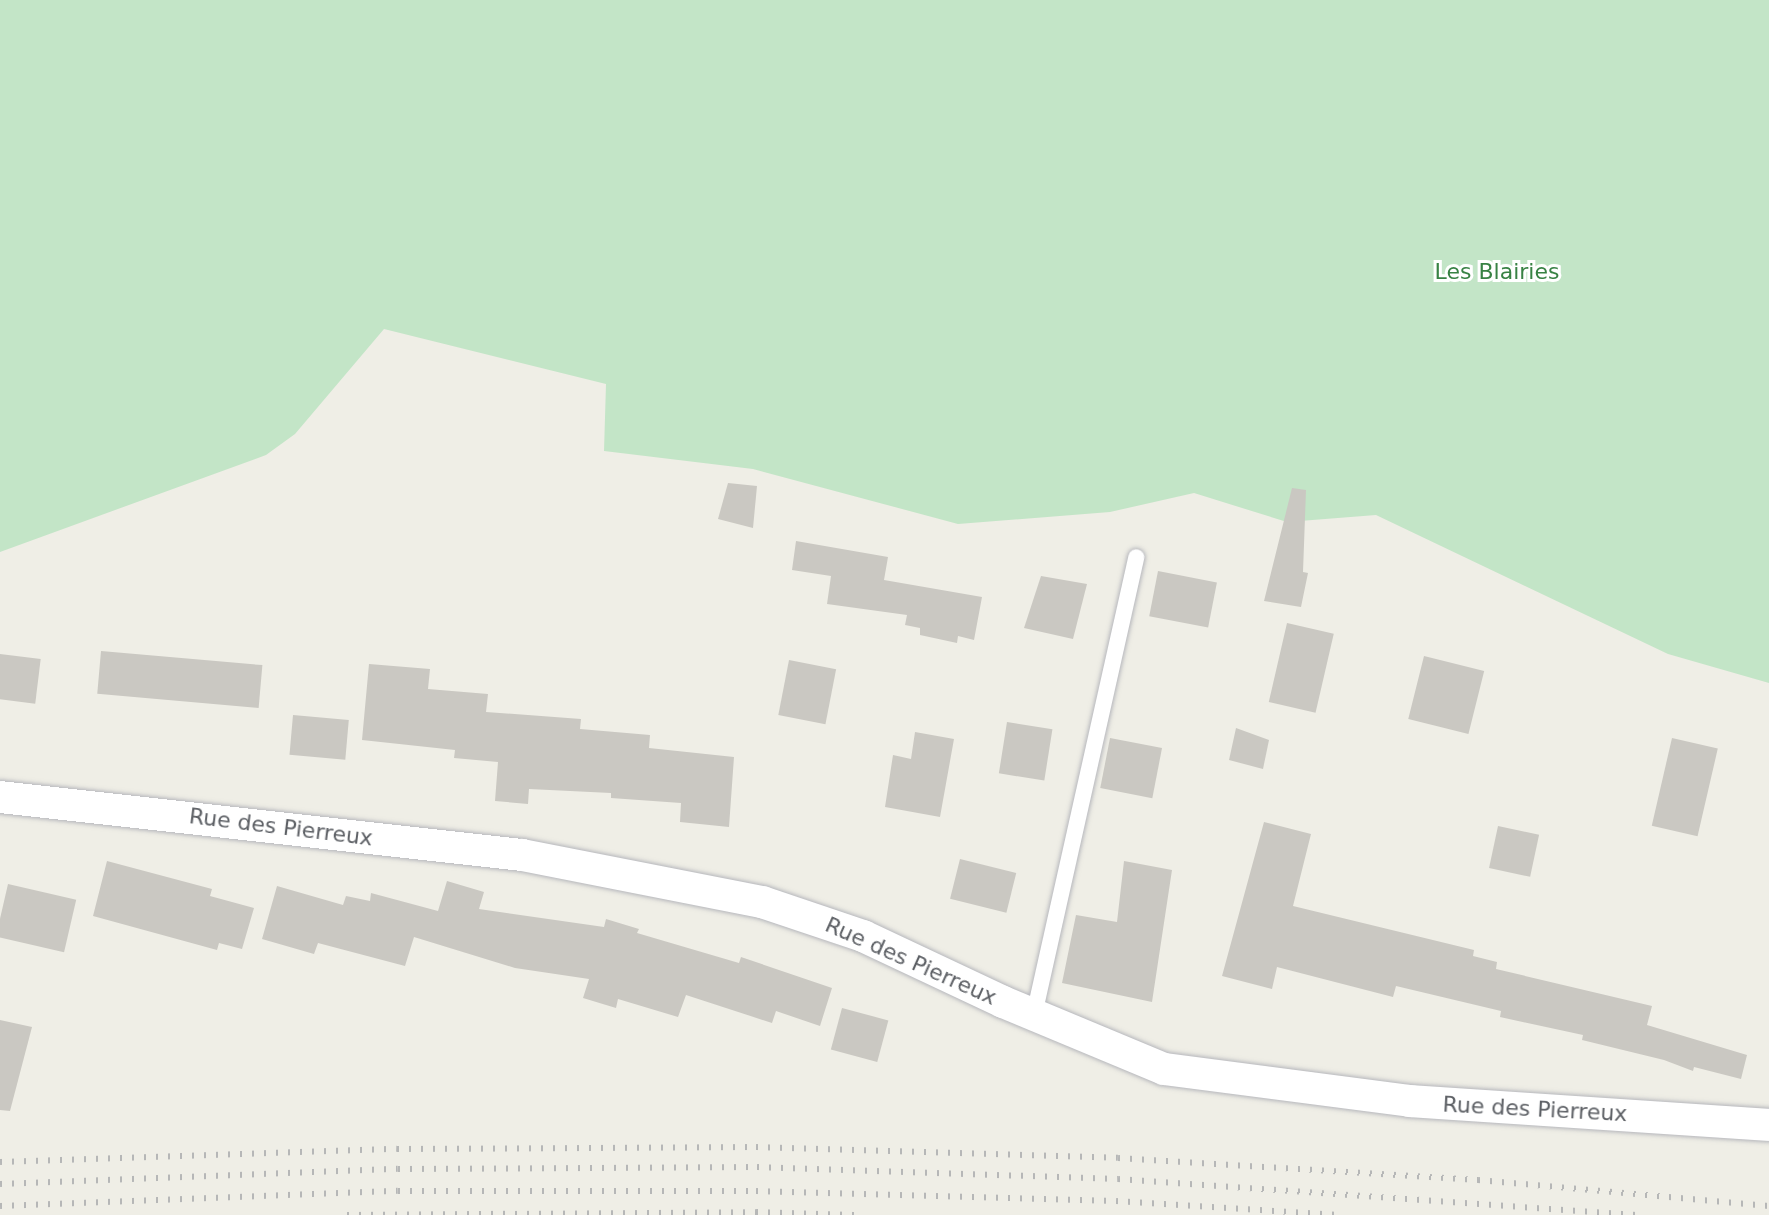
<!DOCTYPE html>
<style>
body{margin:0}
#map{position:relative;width:1769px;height:1215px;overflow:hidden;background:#efeee6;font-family:"DejaVu Sans",sans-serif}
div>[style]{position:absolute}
.green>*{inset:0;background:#c3e5c7}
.building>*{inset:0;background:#cac8c2;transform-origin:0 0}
.roads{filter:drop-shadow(0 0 2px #b6b7bc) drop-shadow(0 0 2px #b6b7bc)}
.service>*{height:16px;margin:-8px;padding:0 8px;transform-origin:8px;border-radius:8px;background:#fff}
.minor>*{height:32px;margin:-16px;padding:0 16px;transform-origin:16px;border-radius:16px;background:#fff}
.rail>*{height:6px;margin-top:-3px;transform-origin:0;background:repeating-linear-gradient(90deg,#b6b7b7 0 2px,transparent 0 12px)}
span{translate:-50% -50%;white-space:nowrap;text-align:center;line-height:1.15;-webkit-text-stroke:6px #fff;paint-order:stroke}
.park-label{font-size:22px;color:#388244}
.street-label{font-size:22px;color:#5d6065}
</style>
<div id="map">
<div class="green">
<div style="clip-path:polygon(0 0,1769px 0,1769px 683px,1668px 654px,1376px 515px,1287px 522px,1194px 493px,1110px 512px,958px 524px,753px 469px,604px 451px,606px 384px,384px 329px,295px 434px,266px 455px,0 552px)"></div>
</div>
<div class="building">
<div style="clip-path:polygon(728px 483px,757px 486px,753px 528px,718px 519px)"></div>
<div style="clip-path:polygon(1292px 488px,1306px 490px,1303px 572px,1308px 573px,1301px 607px,1264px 601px)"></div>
<div style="clip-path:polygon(796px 541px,888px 557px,884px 580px,982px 597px,974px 640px,958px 636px,957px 643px,920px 635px,920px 628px,905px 625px,907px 615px,827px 604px,831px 576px,792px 570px)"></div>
<div style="left:1158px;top:571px;width:60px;height:46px;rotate:11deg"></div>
<div style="clip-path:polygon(1041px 576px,1087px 584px,1073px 639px,1024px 628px)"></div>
<div style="left:1287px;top:623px;width:48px;height:81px;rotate:13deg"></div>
<div style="left:101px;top:651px;width:162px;height:43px;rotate:5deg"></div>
<div style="left:0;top:654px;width:41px;height:45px;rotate:7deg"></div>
<div style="left:1424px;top:656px;width:62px;height:65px;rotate:14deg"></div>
<div style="left:789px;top:660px;width:48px;height:56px;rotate:11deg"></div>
<div style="clip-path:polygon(369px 664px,430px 669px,428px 689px,488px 694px,486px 712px,581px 719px,580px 729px,650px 735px,649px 748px,734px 757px,729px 827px,680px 822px,681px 803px,611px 798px,611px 793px,529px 789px,528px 804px,495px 801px,498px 762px,454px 758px,455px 750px,362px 740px)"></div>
<div style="left:293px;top:715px;width:56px;height:40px;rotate:5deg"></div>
<div style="left:1007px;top:722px;width:46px;height:52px;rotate:9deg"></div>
<div style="clip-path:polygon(1236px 728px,1269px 740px,1263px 769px,1229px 760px)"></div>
<div style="clip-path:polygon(915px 732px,954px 739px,940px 817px,885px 807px,893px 755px,911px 759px)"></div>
<div style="left:1110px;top:738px;width:53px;height:51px;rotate:11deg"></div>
<div style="left:1672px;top:738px;width:47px;height:90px;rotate:13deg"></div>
<div style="clip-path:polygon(1264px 822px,1311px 834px,1293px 906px,1474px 950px,1473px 956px,1497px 962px,1496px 969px,1652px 1006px,1647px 1025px,1747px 1055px,1741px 1079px,1694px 1067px,1693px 1071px,1664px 1060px,1582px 1040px,1583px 1035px,1500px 1017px,1501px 1011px,1396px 986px,1393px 997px,1277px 967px,1272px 989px,1222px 976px)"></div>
<div style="left:1498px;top:826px;width:42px;height:43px;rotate:12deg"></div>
<div style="left:960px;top:859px;width:58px;height:41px;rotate:14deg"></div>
<div style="clip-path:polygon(107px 861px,212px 889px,210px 896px,254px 908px,242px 949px,219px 943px,217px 950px,93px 916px)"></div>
<div style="clip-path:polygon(1124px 861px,1172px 870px,1152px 1002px,1062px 983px,1076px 915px,1117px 922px)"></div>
<div style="clip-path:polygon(447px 881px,484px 892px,479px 909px,604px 927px,606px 919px,639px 929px,637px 933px,739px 963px,741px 957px,832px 988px,820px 1026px,776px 1011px,772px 1023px,686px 995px,678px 1017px,618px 999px,616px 1008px,583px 998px,589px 979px,515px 968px,414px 937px,405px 966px,318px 943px,314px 954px,262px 939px,277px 886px,343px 905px,346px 896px,370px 901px,371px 893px,438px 911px)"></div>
<div style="left:8px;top:884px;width:70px;height:54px;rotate:13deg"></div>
<div style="left:842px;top:1008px;width:48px;height:43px;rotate:15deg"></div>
<div style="clip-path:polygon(0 1020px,32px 1027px,10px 1111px,0 1110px)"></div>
</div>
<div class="roads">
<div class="service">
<div style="left:1034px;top:1015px;width:469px;rotate:-77.4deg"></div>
</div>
<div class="minor">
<div style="left:0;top:797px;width:525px;rotate:6.34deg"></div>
<div style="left:522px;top:855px;width:245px;rotate:11.1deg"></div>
<div style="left:762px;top:902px;width:107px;rotate:18.6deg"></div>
<div style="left:863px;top:936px;width:155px;rotate:25.2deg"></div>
<div style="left:1003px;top:1002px;width:174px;rotate:22.6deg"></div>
<div style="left:1164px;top:1069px;width:248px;rotate:7.4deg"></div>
<div style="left:1410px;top:1101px;width:360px;rotate:3.8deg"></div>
</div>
</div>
<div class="rail">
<div style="left:0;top:1162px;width:397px;rotate:-1.9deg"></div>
<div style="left:397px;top:1149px;width:359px;rotate:-0.3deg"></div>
<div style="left:756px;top:1147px;width:362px;rotate:1.7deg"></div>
<div style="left:1118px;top:1158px;width:361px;rotate:3.5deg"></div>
<div style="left:1478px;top:1180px;width:292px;rotate:5.1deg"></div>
<div style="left:0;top:1184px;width:398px;rotate:-2.2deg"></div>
<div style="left:398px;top:1169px;width:359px;rotate:-0.3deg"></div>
<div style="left:757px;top:1167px;width:361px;rotate:1.9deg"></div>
<div style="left:1118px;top:1179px;width:520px;rotate:3.97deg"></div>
<div style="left:0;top:1206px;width:398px;rotate:-2.2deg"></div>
<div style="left:398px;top:1191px;width:358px"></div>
<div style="left:756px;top:1191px;width:360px;rotate:1.6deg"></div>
<div style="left:1116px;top:1201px;width:224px;rotate:3.6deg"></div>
<div style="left:347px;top:1215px;width:409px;rotate:-0.4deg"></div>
<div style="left:756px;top:1212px;width:98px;rotate:1.8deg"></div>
</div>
<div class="park-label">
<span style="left:1497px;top:272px">Les Blairies</span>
</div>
<div class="street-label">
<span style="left:281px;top:827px;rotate:7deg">Rue des Pierreux</span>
<span style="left:911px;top:961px;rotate:24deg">Rue des Pierreux</span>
<span style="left:1535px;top:1109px;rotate:3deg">Rue des Pierreux</span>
</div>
</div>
